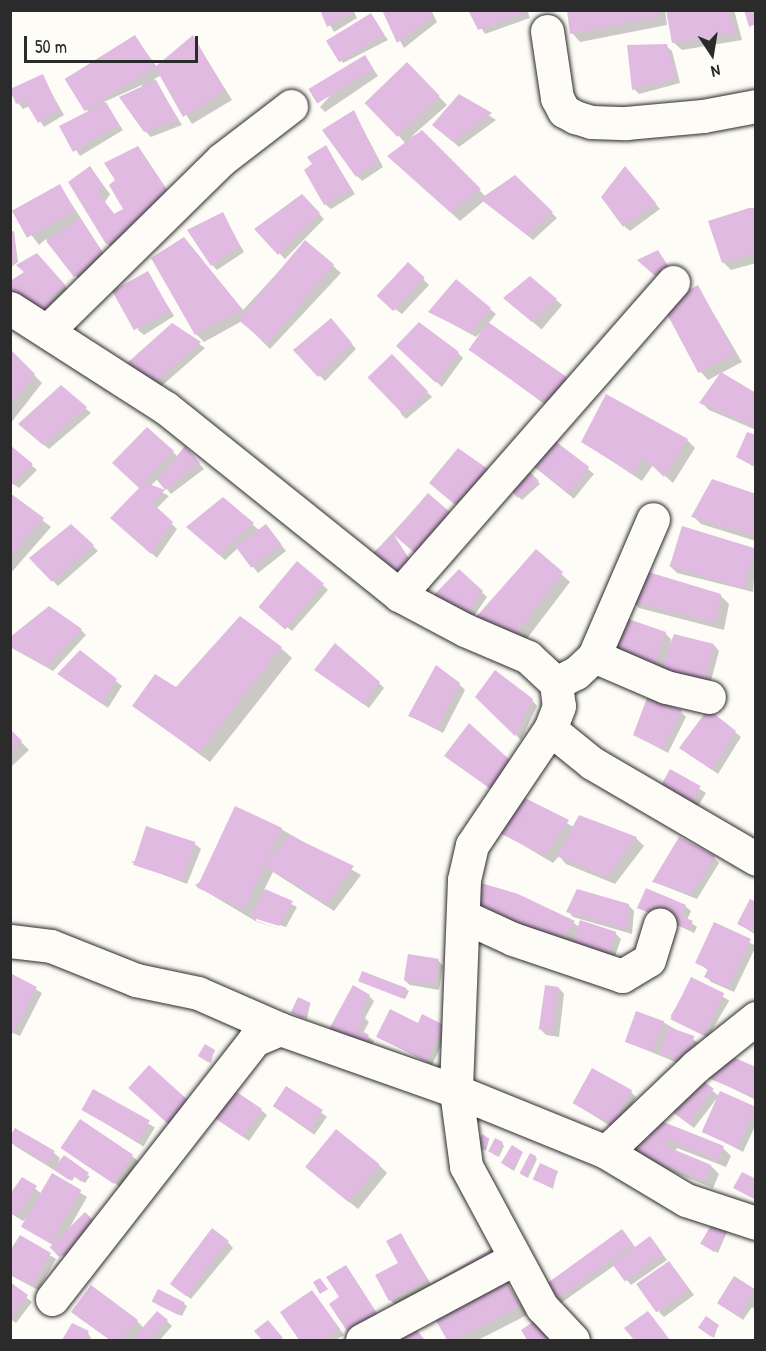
<!DOCTYPE html>
<style>
body{margin:0}
#map{position:relative;width:766px;height:1351px;overflow:hidden;background:#fdfcf7;font-family:"Patrick Hand",sans-serif}
div>[style]{position:absolute}
.shadow>*{inset:0;background:#0003;transform-origin:0 0}
.building>*{inset:0;background:#e1bae2;transform-origin:0 0}
.roads{filter:drop-shadow(0 0 2px #2b2b2b) drop-shadow(0 0 2px #2b2b2b)}
.minor>*{height:33px;margin:-16.5px;padding:0 16.5px;transform-origin:16.5px;border-radius:16.5px;background:#fdfcf7}
span{translate:-50% -50%;white-space:nowrap;text-align:center;line-height:1.15;-webkit-text-stroke:6px #fdfcf7;paint-order:stroke}
.frame{position:absolute;inset:0;border:12px solid #2b2b2b;pointer-events:none}
.north{position:absolute;left:682px;top:24px;width:60px;height:60px;-webkit-text-stroke:4px #fdfcf7;paint-order:stroke;rotate:168deg;font-size:16px;font-weight:700;line-height:24px;text-align:center;color:#2b2b2b}
.north::after{content:'';display:block;margin:auto;width:21px;height:27px;background:#2b2b2b;clip-path:polygon(50% 0,100% 100%,50% 72%,0 100%)}
.scale{position:absolute;left:24px;top:36px;width:174px;height:27px;box-sizing:border-box;border:3px solid #2b2b2b;border-top:0;padding-left:8px;font-size:18px;line-height:21px;white-space:nowrap;color:#2b2b2b;-webkit-text-stroke:4px #fdfcf7;paint-order:stroke}
</style>
<div id="map">
<div class="shadow">
<div style="clip-path:polygon(321px 10px,353px 10px,357px 18px,334px 32px)"></div>
<div style="clip-path:polygon(383px 10px,431px 10px,437px 22px,404px 48px)"></div>
<div style="clip-path:polygon(470px 10px,527px 10px,530px 18px,485px 34px)"></div>
<div style="clip-path:polygon(568px 10px,665px 10px,667px 25px,580px 42px,572px 33px)"></div>
<div style="clip-path:polygon(668px 10px,734px 10px,742px 40px,682px 50px,673px 42px)"></div>
<div style="clip-path:polygon(370px 15px,388px 40px,343px 63px,327px 40px)"></div>
<div style="clip-path:polygon(135px 37px,157px 67px,193px 37px,232px 100px,192px 124px,162px 75px,154px 79px,182px 125px,151px 137px,145px 131px,142px 85px,104px 102px,123px 130px,80px 156px,61px 127px,89px 112px,79px 102px)"></div>
<div style="clip-path:polygon(666px 46px,672px 51px,680px 83px,639px 94px,634px 89px)"></div>
<div style="clip-path:polygon(365px 57px,378px 76px,325px 112px,320px 107px)"></div>
<div style="clip-path:polygon(407px 64px,447px 105px,411px 137px,422px 132px,486px 197px,515px 177px,557px 218px,533px 240px,484px 201px,460px 221px,397px 163px,406px 144px,397px 134px)"></div>
<div style="clip-path:polygon(42px 76px,64px 115px,44px 127px,30px 106px,23px 109px,10px 93px)"></div>
<div style="clip-path:polygon(459px 96px,496px 120px,459px 147px,440px 130px)"></div>
<div style="clip-path:polygon(354px 112px,383px 167px,362px 181px,357px 176px)"></div>
<div style="clip-path:polygon(326px 147px,355px 194px,331px 209px,325px 204px)"></div>
<div style="clip-path:polygon(137px 148px,177px 207px,115px 251px,107px 243px,90px 168px,110px 194px,105px 202px,115px 215px,126px 209px,117px 180px)"></div>
<div style="clip-path:polygon(630px 173px,660px 209px,630px 231px,624px 226px)"></div>
<div style="clip-path:polygon(60px 186px,107px 259px,80px 281px,46px 239px,39px 245px,17px 216px)"></div>
<div style="clip-path:polygon(302px 196px,324px 219px,285px 259px,256px 229px)"></div>
<div style="clip-path:polygon(756px 211px,756px 263px,731px 270px,723px 262px)"></div>
<div style="clip-path:polygon(222px 214px,244px 252px,217px 270px,212px 265px)"></div>
<div style="clip-path:polygon(14px 232px,18px 262px,10px 268px,10px 234px)"></div>
<div style="clip-path:polygon(306px 242px,341px 273px,270px 349px,242px 321px,204px 342px,196px 334px,191px 247px,243px 310px)"></div>
<div style="clip-path:polygon(43px 261px,70px 292px,55px 302px,10px 290px)"></div>
<div style="clip-path:polygon(408px 264px,429px 285px,402px 314px,383px 300px)"></div>
<div style="clip-path:polygon(147px 272px,174px 316px,144px 335px,138px 330px)"></div>
<div style="left:530px;top:278px;width:42px;height:32px;rotate:40deg"></div>
<div style="clip-path:polygon(456px 281px,496px 314px,488px 324px,574px 386px,555px 412px,474px 352px,486px 327px,476px 337px,430px 312px)"></div>
<div style="clip-path:polygon(698px 287px,742px 362px,708px 380px,700px 371px)"></div>
<div style="clip-path:polygon(172px 325px,205px 348px,158px 389px,134px 369px)"></div>
<div style="clip-path:polygon(336px 325px,356px 349px,325px 381px,295px 350px)"></div>
<div style="clip-path:polygon(399px 346px,458px 353px,463px 358px,442px 387px)"></div>
<div style="clip-path:polygon(10px 351px,42px 383px,10px 424px)"></div>
<div style="clip-path:polygon(392px 356px,432px 397px,406px 419px,401px 414px)"></div>
<div style="clip-path:polygon(61px 387px,91px 413px,49px 449px,26px 430px)"></div>
<div style="clip-path:polygon(756px 394px,756px 430px,709px 410px,701px 402px)"></div>
<div style="clip-path:polygon(756px 437px,756px 468px,737px 457px)"></div>
<div style="left:552px;top:440px;width:54px;height:32px;rotate:39deg"></div>
<div style="clip-path:polygon(687px 440px,695px 448px,673px 483px,653px 465px,642px 481px,583px 442px)"></div>
<div style="clip-path:polygon(10px 447px,37px 470px,19px 488px,10px 482px)"></div>
<div style="clip-path:polygon(185px 448px,204px 469px,171px 494px,158px 479px,150px 486px,169px 496px,156px 509px,177px 529px,157px 558px,117px 523px,140px 488px,114px 463px,173px 452px,178px 457px)"></div>
<div style="clip-path:polygon(488px 470px,460px 508px,436px 488px)"></div>
<div style="clip-path:polygon(528px 472px,540px 484px,522px 500px,509px 487px)"></div>
<div style="clip-path:polygon(10px 495px,51px 527px,10px 574px)"></div>
<div style="clip-path:polygon(428px 495px,394px 535px,413px 565px,368px 559px)"></div>
<div style="clip-path:polygon(756px 495px,756px 541px,701px 524px,693px 516px)"></div>
<div style="clip-path:polygon(223px 499px,259px 530px,271px 532px,286px 551px,258px 573px,238px 548px,225px 560px,194px 532px)"></div>
<div style="clip-path:polygon(93px 546px,98px 551px,58px 586px,32px 558px)"></div>
<div style="clip-path:polygon(756px 549px,753px 592px,677px 573px,669px 565px)"></div>
<div style="clip-path:polygon(536px 551px,570px 582px,522px 645px,486px 625px)"></div>
<div style="clip-path:polygon(460px 571px,487px 597px,472px 619px,439px 603px)"></div>
<div style="clip-path:polygon(323px 585px,328px 590px,292px 631px,267px 612px)"></div>
<div style="clip-path:polygon(720px 595px,729px 604px,724px 630px,639px 608px,631px 600px)"></div>
<div style="clip-path:polygon(81px 630px,86px 635px,53px 671px,10px 647px,10px 639px)"></div>
<div style="clip-path:polygon(665px 633px,671px 639px,669px 653px,675px 636px,714px 645px,719px 651px,706px 699px,616px 660px)"></div>
<div style="clip-path:polygon(281px 648px,292px 658px,210px 762px,134px 706px)"></div>
<div style="clip-path:polygon(80px 652px,122px 686px,108px 708px,59px 674px)"></div>
<div style="clip-path:polygon(316px 670px,379px 683px,384px 688px,369px 708px)"></div>
<div style="clip-path:polygon(459px 684px,465px 690px,443px 733px,410px 716px)"></div>
<div style="clip-path:polygon(477px 697px,532px 700px,537px 706px,521px 740px)"></div>
<div style="clip-path:polygon(681px 712px,686px 717px,668px 753px,634px 735px)"></div>
<div style="clip-path:polygon(10px 731px,29px 750px,10px 768px)"></div>
<div style="clip-path:polygon(735px 732px,741px 737px,718px 774px,681px 748px)"></div>
<div style="clip-path:polygon(671px 771px,706px 793px,692px 816px)"></div>
<div style="clip-path:polygon(510px 792px,574px 827px,636px 838px,644px 846px,615px 884px,566px 864px,559px 856px,553px 863px,496px 829px)"></div>
<div style="clip-path:polygon(281px 829px,361px 875px,334px 911px,273px 872px,264px 890px,297px 907px,286px 927px,256px 918px,256px 921px,284px 930px,257px 922px,195px 885px)"></div>
<div style="clip-path:polygon(195px 844px,201px 849px,187px 884px,131px 862px)"></div>
<div style="clip-path:polygon(714px 858px,719px 863px,697px 899px,654px 882px)"></div>
<div style="clip-path:polygon(756px 904px,756px 935px,739px 924px)"></div>
<div style="clip-path:polygon(628px 905px,634px 911px,632px 934px,573px 917px,568px 911px)"></div>
<div style="clip-path:polygon(685px 906px,691px 911px,687px 920px,697px 927px,694px 933px,639px 907px)"></div>
<div style="clip-path:polygon(574px 923px,579px 927px,615px 933px,621px 939px,611px 968px,473px 924px)"></div>
<div style="clip-path:polygon(715px 924px,756px 946px,734px 992px,711px 982px,706px 976px,709px 971px,697px 962px)"></div>
<div style="clip-path:polygon(438px 960px,443px 966px,439px 990px,410px 985px,404px 980px)"></div>
<div style="clip-path:polygon(10px 975px,42px 993px,20px 1036px,10px 1032px)"></div>
<div style="left:692px;top:979px;width:43px;height:43px;rotate:30deg"></div>
<div style="clip-path:polygon(359px 980px,406px 989px,409px 991px,405px 999px)"></div>
<div style="clip-path:polygon(559px 988px,564px 994px,559px 1037px,546px 1035px,541px 1030px)"></div>
<div style="clip-path:polygon(369px 996px,374px 1001px,365px 1018px,369px 1022px,363px 1033px,374px 1041px,367px 1053px,335px 1036px)"></div>
<div style="clip-path:polygon(310px 1004px,307px 1019px,295px 1014px)"></div>
<div style="clip-path:polygon(423px 1016px,448px 1031px,432px 1065px,378px 1037px,419px 1025px)"></div>
<div style="clip-path:polygon(663px 1022px,699px 1043px,690px 1068px,627px 1042px)"></div>
<div style="clip-path:polygon(214px 1051px,211px 1063px,203px 1059px)"></div>
<div style="clip-path:polygon(756px 1069px,756px 1100px,709px 1077px)"></div>
<div style="clip-path:polygon(693px 1076px,719px 1096px,756px 1109px,756px 1124px,743px 1152px,703px 1131px,717px 1098px,694px 1128px,674px 1113px)"></div>
<div style="left:286px;top:1088px;width:50px;height:22px;rotate:35deg"></div>
<div style="left:94px;top:1091px;width:71px;height:22px;rotate:31deg"></div>
<div style="clip-path:polygon(631px 1092px,636px 1097px,617px 1130px,573px 1103px)"></div>
<div style="clip-path:polygon(261px 1110px,267px 1115px,249px 1141px,211px 1114px)"></div>
<div style="clip-path:polygon(657px 1121px,723px 1148px,731px 1156px,726px 1167px,677px 1148px,675px 1152px,711px 1166px,719px 1174px,713px 1188px,643px 1160px)"></div>
<div style="clip-path:polygon(16px 1130px,54px 1153px,60px 1158px,56px 1168px,90px 1176px,85px 1183px,75px 1176px,72px 1181px,15px 1146px,10px 1139px)"></div>
<div style="clip-path:polygon(489px 1140px,486px 1151px,480px 1147px)"></div>
<div style="clip-path:polygon(502px 1143px,504px 1146px,499px 1157px,493px 1154px)"></div>
<div style="clip-path:polygon(63px 1148px,132px 1156px,138px 1161px,120px 1187px)"></div>
<div style="clip-path:polygon(522px 1154px,514px 1171px,505px 1165px)"></div>
<div style="clip-path:polygon(535px 1157px,537px 1159px,528px 1178px,523px 1175px)"></div>
<div style="clip-path:polygon(379px 1165px,387px 1173px,358px 1209px,316px 1175px)"></div>
<div style="clip-path:polygon(557px 1172px,553px 1189px,534px 1179px)"></div>
<div style="clip-path:polygon(52px 1175px,87px 1197px,66px 1234px,85px 1214px,68px 1262px,56px 1247px,23px 1226px,29px 1216px,23px 1221px,10px 1213px,22px 1179px,42px 1194px)"></div>
<div style="clip-path:polygon(622px 1231px,636px 1248px,655px 1244px,667px 1260px,631px 1285px,615px 1265px,561px 1303px,547px 1284px)"></div>
<div style="clip-path:polygon(727px 1232px,718px 1253px,704px 1245px)"></div>
<div style="clip-path:polygon(401px 1235px,431px 1284px,501px 1273px,527px 1315px,478px 1340px,448px 1340px,432px 1310px,396px 1305px,390px 1300px,400px 1263px)"></div>
<div style="clip-path:polygon(20px 1237px,56px 1259px,38px 1290px,10px 1275px,10px 1254px)"></div>
<div style="clip-path:polygon(228px 1242px,233px 1248px,191px 1299px,175px 1286px)"></div>
<div style="clip-path:polygon(674px 1268px,694px 1295px,664px 1317px,659px 1312px)"></div>
<div style="clip-path:polygon(10px 1284px,32px 1302px,16px 1323px,10px 1319px)"></div>
<div style="clip-path:polygon(754px 1291px,756px 1310px,752px 1307px,743px 1320px,719px 1303px)"></div>
<div style="clip-path:polygon(312px 1292px,344px 1335px,336px 1340px,301px 1340px,282px 1313px)"></div>
<div style="clip-path:polygon(156px 1304px,184px 1304px,187px 1306px,182px 1316px)"></div>
<div style="clip-path:polygon(78px 1317px,137px 1321px,144px 1328px,167px 1321px,172px 1326px,160px 1340px,110px 1340px)"></div>
<div style="clip-path:polygon(72px 1325px,88px 1333px,92px 1340px,64px 1340px)"></div>
<div style="clip-path:polygon(718px 1326px,714px 1338px,703px 1330px)"></div>
</div>
<div class="building">
<div style="clip-path:polygon(320px 10px,351px 10px,352px 13px,327px 27px)"></div>
<div style="clip-path:polygon(382px 10px,430px 10px,433px 17px,397px 43px)"></div>
<div style="clip-path:polygon(468px 10px,525px 10px,525px 13px,478px 30px)"></div>
<div style="clip-path:polygon(567px 10px,658px 10px,659px 17px,570px 34px)"></div>
<div style="clip-path:polygon(666px 10px,729px 10px,735px 33px,672px 43px)"></div>
<div style="clip-path:polygon(744px 10px,756px 10px,756px 24px,749px 27px)"></div>
<div style="left:371px;top:13px;width:25px;height:53px;rotate:58deg"></div>
<div style="left:135px;top:35px;width:38px;height:83px;rotate:58deg"></div>
<div style="clip-path:polygon(193px 35px,225px 91px,183px 117px,155px 67px)"></div>
<div style="clip-path:polygon(667px 44px,676px 78px,632px 90px,627px 45px)"></div>
<div style="left:365px;top:55px;width:17px;height:66px;rotate:59deg"></div>
<div style="left:407px;top:62px;width:47px;height:59px;rotate:46deg"></div>
<div style="clip-path:polygon(43px 74px,59px 109px,38px 123px,25px 101px,16px 104px,10px 89px)"></div>
<div style="clip-path:polygon(156px 80px,178px 120px,144px 132px,119px 97px)"></div>
<div style="clip-path:polygon(459px 94px,492px 113px,453px 142px,432px 125px)"></div>
<div style="clip-path:polygon(106px 102px,119px 124px,73px 152px,59px 126px)"></div>
<div style="clip-path:polygon(354px 110px,378px 161px,356px 177px,322px 130px)"></div>
<div style="clip-path:polygon(422px 130px,481px 189px,451px 213px,387px 156px)"></div>
<div style="clip-path:polygon(326px 145px,351px 189px,324px 205px,304px 170px,312px 164px,307px 157px)"></div>
<div style="clip-path:polygon(138px 146px,174px 200px,106px 244px,68px 182px,90px 166px,103px 185px,98px 193px,114px 214px,123px 209px,109px 185px,115px 180px,104px 163px)"></div>
<div style="clip-path:polygon(625px 166px,656px 203px,623px 227px,601px 197px)"></div>
<div style="clip-path:polygon(515px 175px,553px 212px,527px 235px,480px 199px)"></div>
<div style="left:60px;top:184px;width:31px;height:55px;rotate:61deg"></div>
<div style="clip-path:polygon(302px 194px,320px 213px,278px 255px,254px 229px)"></div>
<div style="clip-path:polygon(749px 208px,756px 208px,756px 253px,722px 263px,708px 221px)"></div>
<div style="clip-path:polygon(223px 212px,240px 246px,211px 266px,187px 230px)"></div>
<div style="clip-path:polygon(80px 218px,103px 253px,74px 277px,46px 241px)"></div>
<div style="clip-path:polygon(14px 231px,16px 259px,10px 264px,10px 232px)"></div>
<div style="clip-path:polygon(184px 237px,242px 309px,195px 335px,151px 258px)"></div>
<div style="left:305px;top:240px;width:38px;height:104px;rotate:40deg"></div>
<div style="clip-path:polygon(658px 250px,670px 269px,655px 276px,637px 260px)"></div>
<div style="clip-path:polygon(37px 253px,66px 286px,50px 296px,60px 303px,37px 316px,10px 292px,10px 281px,24px 272px,16px 265px)"></div>
<div style="left:408px;top:262px;width:23px;height:46px;rotate:43deg"></div>
<div style="left:148px;top:271px;width:45px;height:41px;rotate:61deg"></div>
<div style="clip-path:polygon(530px 276px,557px 299px,532px 322px,503px 298px)"></div>
<div style="clip-path:polygon(456px 279px,491px 308px,471px 333px,428px 312px)"></div>
<div style="left:698px;top:285px;width:78px;height:41px;rotate:62deg"></div>
<div style="clip-path:polygon(331px 318px,352px 343px,318px 377px,293px 350px)"></div>
<div style="clip-path:polygon(419px 322px,459px 352px,436px 383px,396px 346px)"></div>
<div style="left:488px;top:322px;width:96px;height:34px;rotate:35deg"></div>
<div style="clip-path:polygon(172px 323px,201px 342px,152px 385px,126px 364px)"></div>
<div style="clip-path:polygon(10px 349px,35px 374px,10px 406px)"></div>
<div style="left:392px;top:354px;width:52px;height:34px;rotate:46deg"></div>
<div style="clip-path:polygon(721px 372px,756px 393px,756px 427px,699px 403px)"></div>
<div style="clip-path:polygon(61px 385px,87px 407px,43px 445px,18px 424px)"></div>
<div style="clip-path:polygon(606px 394px,688px 439px,664px 477px,644px 458px,633px 474px,581px 442px)"></div>
<div style="clip-path:polygon(147px 427px,174px 451px,144px 482px,165px 490px,152px 503px,173px 522px,151px 554px,110px 518px,139px 488px,112px 463px)"></div>
<div style="clip-path:polygon(747px 432px,756px 435px,756px 467px,736px 457px)"></div>
<div style="left:551px;top:438px;width:48px;height:33px;rotate:37deg"></div>
<div style="clip-path:polygon(10px 445px,33px 464px,13px 484px,10px 482px)"></div>
<div style="clip-path:polygon(185px 446px,200px 463px,165px 490px,157px 480px)"></div>
<div style="clip-path:polygon(458px 448px,488px 469px,454px 504px,429px 483px)"></div>
<div style="clip-path:polygon(528px 470px,539px 481px,518px 498px,507px 486px)"></div>
<div style="clip-path:polygon(712px 479px,756px 494px,756px 536px,691px 517px)"></div>
<div style="clip-path:polygon(10px 493px,44px 518px,10px 557px)"></div>
<div style="left:428px;top:493px;width:32px;height:54px;rotate:41deg"></div>
<div style="clip-path:polygon(223px 497px,254px 523px,219px 555px,186px 527px)"></div>
<div style="clip-path:polygon(71px 524px,94px 545px,52px 582px,29px 558px)"></div>
<div style="left:266px;top:524px;width:26px;height:38px;rotate:53deg"></div>
<div style="left:682px;top:526px;width:77px;height:42px;rotate:17deg"></div>
<div style="clip-path:polygon(393px 535px,409px 559px,393px 580px,366px 559px)"></div>
<div style="clip-path:polygon(536px 549px,563px 572px,513px 638px,476px 617px)"></div>
<div style="left:297px;top:561px;width:35px;height:60px;rotate:40deg"></div>
<div style="clip-path:polygon(459px 569px,483px 591px,467px 615px,431px 598px)"></div>
<div style="clip-path:polygon(642px 570px,721px 594px,716px 623px,629px 601px)"></div>
<div style="clip-path:polygon(49px 606px,82px 629px,47px 667px,10px 646px,10px 637px)"></div>
<div style="clip-path:polygon(617px 615px,666px 632px,654px 668px,609px 655px)"></div>
<div style="clip-path:polygon(240px 616px,282px 647px,199px 753px,132px 706px,155px 674px,176px 687px)"></div>
<div style="clip-path:polygon(674px 634px,714px 644px,701px 695px,657px 678px)"></div>
<div style="clip-path:polygon(335px 643px,380px 682px,363px 704px,314px 670px)"></div>
<div style="clip-path:polygon(80px 650px,117px 679px,102px 704px,57px 674px)"></div>
<div style="clip-path:polygon(436px 665px,460px 683px,438px 728px,408px 716px)"></div>
<div style="clip-path:polygon(495px 670px,533px 699px,515px 736px,475px 697px)"></div>
<div style="clip-path:polygon(647px 698px,682px 710px,663px 749px,633px 735px)"></div>
<div style="clip-path:polygon(708px 709px,736px 731px,712px 770px,679px 748px)"></div>
<div style="clip-path:polygon(469px 723px,510px 760px,492px 790px,444px 756px)"></div>
<div style="clip-path:polygon(10px 729px,22px 741px,10px 752px)"></div>
<div style="left:670px;top:769px;width:35px;height:30px;rotate:29deg"></div>
<div style="clip-path:polygon(509px 790px,569px 820px,545px 856px,494px 830px)"></div>
<div style="left:235px;top:806px;width:52px;height:90px;rotate:25deg"></div>
<div style="clip-path:polygon(579px 815px,637px 837px,607px 877px,557px 856px)"></div>
<div style="left:146px;top:826px;width:52px;height:41px;rotate:18deg"></div>
<div style="clip-path:polygon(289px 835px,354px 866px,326px 904px,264px 865px)"></div>
<div style="clip-path:polygon(679px 837px,715px 856px,691px 894px,652px 882px)"></div>
<div style="clip-path:polygon(481px 883px,518px 894px,575px 921px,558px 945px,463px 916px)"></div>
<div style="clip-path:polygon(646px 888px,686px 905px,681px 916px,693px 921px,689px 929px,637px 908px)"></div>
<div style="clip-path:polygon(265px 889px,293px 901px,279px 926px,250px 917px)"></div>
<div style="clip-path:polygon(577px 889px,629px 904px,627px 929px,566px 912px)"></div>
<div style="clip-path:polygon(750px 899px,756px 902px,756px 933px,737px 924px)"></div>
<div style="left:580px;top:920px;width:38px;height:34px;rotate:18deg"></div>
<div style="clip-path:polygon(714px 922px,751px 939px,728px 988px,704px 977px,708px 969px,695px 963px)"></div>
<div style="left:408px;top:954px;width:31px;height:26px;rotate:9deg"></div>
<div style="left:362px;top:971px;width:48px;height:11px;rotate:21deg"></div>
<div style="clip-path:polygon(10px 973px,37px 987px,14px 1032px,10px 1030px)"></div>
<div style="left:691px;top:977px;width:37px;height:47px;rotate:26deg"></div>
<div style="clip-path:polygon(353px 985px,370px 995px,360px 1013px,365px 1016px,358px 1029px,369px 1035px,362px 1049px,328px 1031px)"></div>
<div style="left:545px;top:985px;width:14px;height:45px;rotate:8deg"></div>
<div style="left:298px;top:997px;width:14px;height:17px;rotate:25deg"></div>
<div style="clip-path:polygon(390px 1009px,418px 1023px,422px 1014px,444px 1025px,426px 1061px,376px 1037px)"></div>
<div style="left:636px;top:1011px;width:30px;height:33px;rotate:20deg"></div>
<div style="left:668px;top:1027px;width:28px;height:28px;rotate:19deg"></div>
<div style="left:205px;top:1044px;width:12px;height:14px;rotate:31deg"></div>
<div style="clip-path:polygon(719px 1051px,756px 1067px,756px 1098px,708px 1078px)"></div>
<div style="left:149px;top:1065px;width:59px;height:31px;rotate:42deg"></div>
<div style="left:592px;top:1068px;width:46px;height:40px;rotate:29deg"></div>
<div style="left:692px;top:1073px;width:27px;height:43px;rotate:36deg"></div>
<div style="left:228px;top:1086px;width:41px;height:34px;rotate:34deg"></div>
<div style="left:286px;top:1086px;width:44px;height:24px;rotate:33deg"></div>
<div style="left:93px;top:1089px;width:65px;height:24px;rotate:29deg"></div>
<div style="left:720px;top:1091px;width:39px;height:45px;rotate:24deg"></div>
<div style="left:80px;top:1119px;width:64px;height:35px;rotate:34deg"></div>
<div style="clip-path:polygon(656px 1119px,724px 1146px,718px 1160px,668px 1140px,666px 1146px,711px 1165px,705px 1181px,633px 1153px,641px 1134px,648px 1138px)"></div>
<div style="left:15px;top:1128px;width:46px;height:15px;rotate:30deg"></div>
<div style="left:336px;top:1129px;width:56px;height:49px;rotate:39deg"></div>
<div style="left:482px;top:1134px;width:9px;height:13px;rotate:32deg"></div>
<div style="left:495px;top:1138px;width:9px;height:15px;rotate:27deg"></div>
<div style="left:512px;top:1145px;width:13px;height:21px;rotate:32deg"></div>
<div style="left:530px;top:1153px;width:7px;height:23px;rotate:27deg"></div>
<div style="clip-path:polygon(64px 1155px,89px 1173px,82px 1182px,72px 1175px,69px 1180px,53px 1169px)"></div>
<div style="left:540px;top:1163px;width:20px;height:18px;rotate:24deg"></div>
<div style="clip-path:polygon(742px 1172px,756px 1179px,756px 1200px,733px 1188px)"></div>
<div style="left:52px;top:1173px;width:34px;height:62px;rotate:30deg"></div>
<div style="clip-path:polygon(22px 1177px,37px 1186px,17px 1217px,10px 1213px,10px 1194px)"></div>
<div style="left:85px;top:1212px;width:14px;height:50px;rotate:45deg"></div>
<div style="left:713px;top:1222px;width:17px;height:25px;rotate:31deg"></div>
<div style="left:212px;top:1228px;width:21px;height:70px;rotate:37deg"></div>
<div style="left:622px;top:1229px;width:19px;height:95px;rotate:54deg"></div>
<div style="clip-path:polygon(401px 1233px,427px 1280px,389px 1301px,375px 1275px,398px 1263px,386px 1241px)"></div>
<div style="clip-path:polygon(20px 1235px,51px 1253px,33px 1286px,10px 1274px,10px 1251px)"></div>
<div style="left:650px;top:1236px;width:22px;height:47px;rotate:54deg"></div>
<div style="left:491px;top:1249px;width:16px;height:76px;rotate:60deg"></div>
<div style="left:669px;top:1261px;width:35px;height:40px;rotate:55deg"></div>
<div style="clip-path:polygon(346px 1265px,382px 1321px,361px 1322px,347px 1331px,329px 1304px,339px 1297px,326px 1277px)"></div>
<div style="clip-path:polygon(501px 1271px,520px 1306px,455px 1340px,447px 1340px,430px 1310px)"></div>
<div style="left:734px;top:1276px;width:25px;height:32px;rotate:32deg"></div>
<div style="clip-path:polygon(320px 1278px,328px 1289px,320px 1294px,313px 1282px)"></div>
<div style="clip-path:polygon(10px 1282px,28px 1295px,10px 1319px)"></div>
<div style="clip-path:polygon(91px 1285px,138px 1320px,122px 1340px,110px 1340px,71px 1312px)"></div>
<div style="left:158px;top:1289px;width:30px;height:14px;rotate:27deg"></div>
<div style="clip-path:polygon(312px 1290px,340px 1329px,324px 1340px,299px 1340px,280px 1312px)"></div>
<div style="clip-path:polygon(157px 1311px,168px 1320px,150px 1340px,132px 1340px)"></div>
<div style="clip-path:polygon(648px 1311px,670px 1340px,634px 1340px,624px 1328px)"></div>
<div style="left:706px;top:1316px;width:16px;height:14px;rotate:35deg"></div>
<div style="clip-path:polygon(268px 1320px,283px 1338px,280px 1340px,262px 1340px,254px 1331px)"></div>
<div style="clip-path:polygon(536px 1320px,549px 1340px,527px 1340px,521px 1330px)"></div>
<div style="clip-path:polygon(72px 1323px,89px 1331px,84px 1340px,62px 1340px)"></div>
<div style="clip-path:polygon(414px 1327px,425px 1340px,397px 1340px)"></div>
</div>
<div class="roads">
<div class="minor">
<div style="left:547px;top:31px;width:68px;rotate:81.5deg"></div>
<div style="left:557px;top:98px;width:15px;rotate:62deg"></div>
<div style="left:564px;top:111px;width:13px;rotate:29deg"></div>
<div style="left:575px;top:117px;width:17px;rotate:17deg"></div>
<div style="left:591px;top:122px;width:35px;rotate:2deg"></div>
<div style="left:626px;top:123px;width:77px;rotate:-5.2deg"></div>
<div style="left:703px;top:116px;width:54px;rotate:-10.7deg"></div>
<div style="left:10px;top:308px;width:185px;rotate:32.7deg"></div>
<div style="left:166px;top:408px;width:299px;rotate:38.7deg"></div>
<div style="left:399px;top:595px;width:75px;rotate:27.9deg"></div>
<div style="left:465px;top:630px;width:69px;rotate:23.2deg"></div>
<div style="left:528px;top:657px;width:38px;rotate:43deg"></div>
<div style="left:556px;top:683px;width:23px;rotate:83deg"></div>
<div style="left:559px;top:706px;width:25px;rotate:111deg"></div>
<div style="left:550px;top:729px;width:140px;rotate:123.9deg"></div>
<div style="left:472px;top:845px;width:36px;rotate:103deg"></div>
<div style="left:464px;top:880px;width:211px;rotate:92.2deg"></div>
<div style="left:456px;top:1091px;width:76px;rotate:82.4deg"></div>
<div style="left:466px;top:1166px;width:160px;rotate:61.7deg"></div>
<div style="left:542px;top:1307px;width:45px;rotate:46.8deg"></div>
<div style="left:47px;top:331px;width:245px;rotate:-44.5deg"></div>
<div style="left:222px;top:159px;width:87px;rotate:-37.5deg"></div>
<div style="left:399px;top:595px;width:416px;rotate:-48.8deg"></div>
<div style="left:594px;top:656px;width:78px;rotate:23.3deg"></div>
<div style="left:666px;top:687px;width:44px;rotate:13.1deg"></div>
<div style="left:556px;top:683px;width:22px;rotate:-27deg"></div>
<div style="left:576px;top:673px;width:25px;rotate:-43deg"></div>
<div style="left:594px;top:656px;width:149px;rotate:-66.7deg"></div>
<div style="left:550px;top:729px;width:54px;rotate:39deg"></div>
<div style="left:592px;top:763px;width:190px;rotate:30.3deg"></div>
<div style="left:463px;top:916px;width:55px;rotate:24.7deg"></div>
<div style="left:513px;top:939px;width:115px;rotate:18.7deg"></div>
<div style="left:622px;top:976px;width:31px;rotate:-31deg"></div>
<div style="left:649px;top:960px;width:37px;rotate:-73deg"></div>
<div style="left:10px;top:941px;width:41px;rotate:7deg"></div>
<div style="left:51px;top:946px;width:92px;rotate:21.8deg"></div>
<div style="left:136px;top:980px;width:63px;rotate:11.8deg"></div>
<div style="left:198px;top:993px;width:90px;rotate:23.7deg"></div>
<div style="left:280px;top:1029px;width:187px;rotate:19.4deg"></div>
<div style="left:456px;top:1091px;width:162px;rotate:22.1deg"></div>
<div style="left:606px;top:1152px;width:93px;rotate:31deg"></div>
<div style="left:686px;top:1200px;width:74px;rotate:18.2deg"></div>
<div style="left:606px;top:1152px;width:124px;rotate:-43.7deg"></div>
<div style="left:696px;top:1066px;width:77px;rotate:-38.7deg"></div>
<div style="left:52px;top:1299px;width:328px;rotate:-52deg"></div>
<div style="left:254px;top:1040px;width:28px;rotate:-23deg"></div>
<div style="left:362px;top:1340px;width:172px;rotate:-28.1deg"></div>
</div>
</div>
<div class="frame"></div>
<div class="north">N</div>
<div class="scale">50 m</div>
</div>
